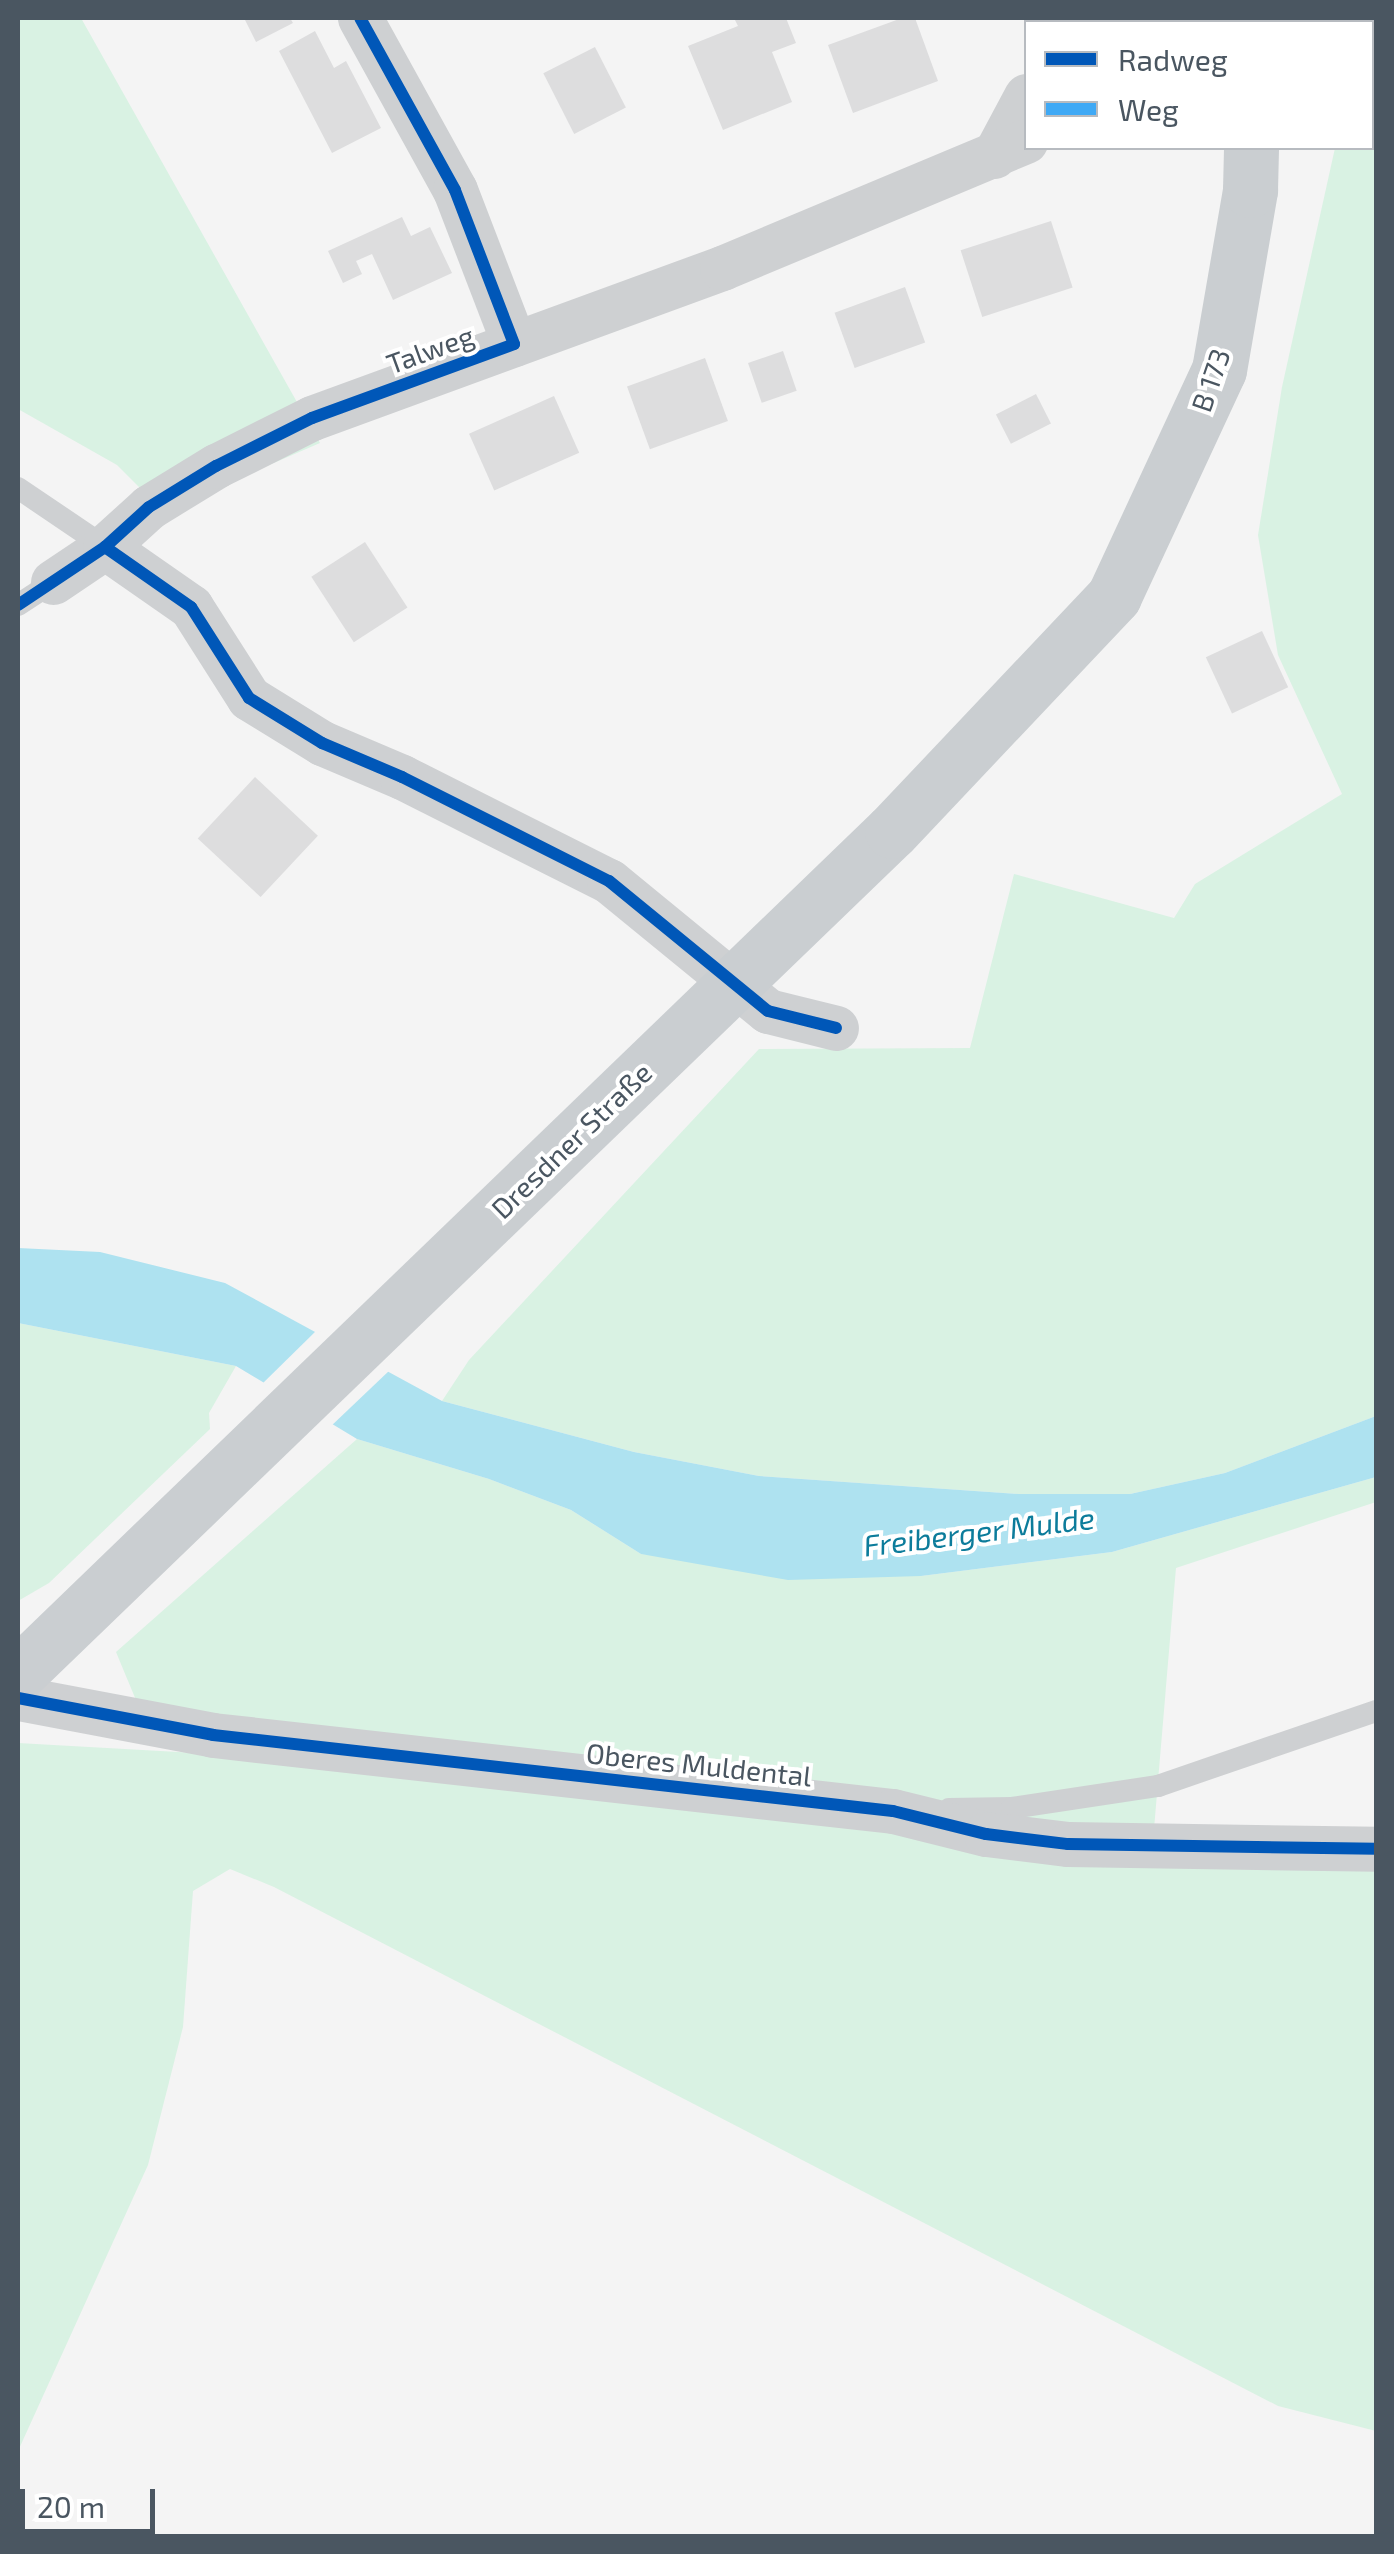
<!DOCTYPE html>
<meta charset="utf-8">
<style>
body{margin:0}
#map{position:relative;width:1394px;height:2554px;overflow:hidden;background:#f4f4f4;font-family:"Exo 2",sans-serif}
div>[style]{position:absolute}
.green>*{inset:0;background:#d9f2e3;transform-origin:0 0}
.water>*{inset:0;background:#aee2f0}
.pier>*{inset:0;background:#f4f4f4}
.building>*{inset:0;background:#ddddde;transform-origin:0 0}
.lane>*{height:22px;margin:-11px;padding:0 11px;transform-origin:11px;border-radius:11px;background:#ced0d2}
.street>*{height:45px;margin:-22.5px;padding:0 22.5px;transform-origin:22.5px;border-radius:22.5px;background:#ced0d2}
.primary>*{height:55px;margin:-27.5px;padding:0 27.5px;transform-origin:27.5px;border-radius:27.5px;background:#caced1}
.quiet>*{height:10px;margin-top:-5px;transform-origin:0;background:repeating-linear-gradient(90deg,#3fa9f5 0 20px,transparent 0 30px)}
.cycleway>*{height:12px;margin:-6px;padding:0 6px;transform-origin:6px;border-radius:6px;background:#0057b8}
span{translate:-50% -50%;white-space:nowrap;text-align:center;line-height:1.15;-webkit-text-stroke:8px #fff;paint-order:stroke}
.street-label{font-size:28px;color:#4a5661}
.water-label{font-size:30px;color:#0c7c9b;font-style:italic}
.frame{position:absolute;inset:0;border:20px solid #4a5661;pointer-events:none}
.legend{position:absolute;left:1024px;top:20px;width:350px;height:130px;box-sizing:border-box;background:#fff;border:2px solid #b7bbc0;margin:0;padding:12px 18px;list-style:none;font-size:30px;color:#4a5661}
.legend li{display:flex;align-items:center;gap:20px;height:50px}
.legend b{width:50px;border:2px solid #b7bbc0}
.scale{position:absolute;left:20px;top:2489px;width:135px;height:45px;box-sizing:border-box;border:5px solid #4a5661;border-top:0;padding-left:12px;font-size:30px;line-height:35px;white-space:nowrap;color:#4a5661;-webkit-text-stroke:8px #fff;paint-order:stroke}
</style>
<div id="map">
<div class="green">
<div style="clip-path:polygon(18px 18px,81px 18px,320px 443px,163px 511px,117px 465px,18px 409px)"></div>
<div style="left:1099px;top:18px;width:111px;height:4px"></div>
<div style="clip-path:polygon(1336px 18px,1376px 18px,1376px 1416px,1225px 1473px,1130px 1494px,1019px 1494px,759px 1476px,634px 1452px,442px 1401px,469px 1360px,759px 1049px,970px 1048px,1014px 874px,1174px 918px,1195px 884px,1342px 794px,1278px 655px,1258px 535px,1282px 387px,1335px 148px,1372px 148px,1372px 22px,1338px 22px)"></div>
<div style="clip-path:polygon(18px 1323px,236px 1366px,209px 1413px,210px 1429px,49px 1583px,18px 1601px)"></div>
<div style="clip-path:polygon(357px 1439px,489px 1479px,571px 1510px,641px 1554px,921px 1576px,1112px 1552px,1376px 1477px,1376px 1502px,1176px 1568px,1154px 1829px,1376px 1860px,1376px 2431px,1278px 2406px,274px 1887px,230px 1869px,193px 1891px,183px 2027px,148px 2165px,18px 2451px,18px 1743px,196px 1753px,138px 1705px,116px 1652px)"></div>
</div>
<div class="water">
<div style="clip-path:polygon(18px 1248px,100px 1252px,225px 1283px,442px 1401px,634px 1452px,759px 1476px,1019px 1494px,1130px 1494px,1225px 1473px,1376px 1416px,1376px 1477px,1112px 1552px,921px 1576px,788px 1580px,641px 1554px,571px 1510px,489px 1479px,357px 1439px,236px 1366px,18px 1323px)"></div>
</div>
<div class="pier">
<div style="clip-path:polygon(317px 1330px,391px 1369px,329px 1428px,260px 1386px)"></div>
</div>
<div class="building">
<div style="clip-path:polygon(244px 18px,290px 18px,293px 23px,256px 42px)"></div>
<div style="clip-path:polygon(734px 18px,786px 18px,796px 43px,772px 52px,792px 102px,723px 130px,688px 46px,738px 26px)"></div>
<div style="clip-path:polygon(902px 18px,915px 18px,938px 81px,853px 113px,828px 45px)"></div>
<div style="clip-path:polygon(315px 31px,334px 68px,346px 61px,381px 128px,332px 153px,279px 51px)"></div>
<div style="left:595px;top:47px;width:68px;height:58px;rotate:63deg"></div>
<div style="clip-path:polygon(402px 217px,411px 236px,430px 227px,452px 273px,393px 300px,372px 254px,356px 261px,362px 274px,343px 283px,328px 251px)"></div>
<div style="left:1051px;top:221px;width:70px;height:95px;rotate:72deg"></div>
<div style="left:905px;top:287px;width:59px;height:75px;rotate:70deg"></div>
<div style="left:783px;top:351px;width:42px;height:37px;rotate:71deg"></div>
<div style="left:705px;top:358px;width:67px;height:83px;rotate:70deg"></div>
<div style="left:1036px;top:394px;width:33px;height:45px;rotate:63deg"></div>
<div style="left:554px;top:396px;width:62px;height:93px;rotate:66deg"></div>
<div style="left:365px;top:542px;width:78px;height:64px;rotate:57deg"></div>
<div style="left:1262px;top:631px;width:62px;height:62px;rotate:65deg"></div>
<div style="left:255px;top:777px;width:86px;height:84px;rotate:43deg"></div>
</div>
<div class="lane">
<div style="left:18px;top:488px;width:105px;rotate:34.1deg"></div>
<div style="left:18px;top:605px;width:42px;rotate:-33.3deg"></div>
<div style="left:949px;top:1809px;width:63px;rotate:-0.9deg"></div>
<div style="left:1012px;top:1808px;width:148px;rotate:-8.6deg"></div>
<div style="left:1158px;top:1786px;width:231px;rotate:-19deg"></div>
</div>
<div class="street">
<div style="left:360px;top:18px;width:196px;rotate:61.1deg"></div>
<div style="left:455px;top:190px;width:165px;rotate:69deg"></div>
<div style="left:1064px;top:22px;width:4px;rotate:-63deg"></div>
<div style="left:994px;top:156px;width:68px;rotate:-61.9deg"></div>
<div style="left:105px;top:547px;width:105px;rotate:34.9deg"></div>
<div style="left:191px;top:607px;width:108px;rotate:57.5deg"></div>
<div style="left:249px;top:698px;width:86px;rotate:31.7deg"></div>
<div style="left:322px;top:743px;width:87px;rotate:23deg"></div>
<div style="left:402px;top:777px;width:232px;rotate:26.7deg"></div>
<div style="left:609px;top:881px;width:205px;rotate:39.3deg"></div>
<div style="left:768px;top:1011px;width:70px;rotate:14deg"></div>
<div style="left:53px;top:582px;width:63px;rotate:-33.9deg"></div>
<div style="left:105px;top:547px;width:59px;rotate:-42.3deg"></div>
<div style="left:149px;top:507px;width:79px;rotate:-31.5deg"></div>
<div style="left:216px;top:466px;width:107px;rotate:-26.6deg"></div>
<div style="left:312px;top:418px;width:437px;rotate:-20.1deg"></div>
<div style="left:722px;top:268px;width:329px;rotate:-22.7deg"></div>
<div style="left:18px;top:1698px;width:198px;rotate:10.7deg"></div>
<div style="left:213px;top:1735px;width:684px;rotate:6.38deg"></div>
<div style="left:893px;top:1811px;width:96px;rotate:13.9deg"></div>
<div style="left:986px;top:1834px;width:83px;rotate:7deg"></div>
<div style="left:1068px;top:1844px;width:308px;rotate:0.9deg"></div>
</div>
<div class="primary">
<div style="left:1239px;top:18px;width:4px;rotate:76deg"></div>
<div style="left:18px;top:1674px;width:1214px;rotate:-43.97deg"></div>
<div style="left:892px;top:831px;width:323px;rotate:-46.6deg"></div>
<div style="left:1114px;top:596px;width:249px;rotate:-65.1deg"></div>
<div style="left:1219px;top:370px;width:183px;rotate:-80.2deg"></div>
<div style="left:1250px;top:190px;width:42px;rotate:-88.6deg"></div>
</div>
<div class="quiet">
<div style="left:1372px;top:89px;width:6px;rotate:51deg"></div>
</div>
<div class="cycleway">
<div style="left:105px;top:547px;width:105px;rotate:34.9deg"></div>
<div style="left:191px;top:607px;width:108px;rotate:57.5deg"></div>
<div style="left:249px;top:698px;width:86px;rotate:31.7deg"></div>
<div style="left:322px;top:743px;width:87px;rotate:23deg"></div>
<div style="left:402px;top:777px;width:232px;rotate:26.7deg"></div>
<div style="left:609px;top:881px;width:205px;rotate:39.3deg"></div>
<div style="left:768px;top:1011px;width:70px;rotate:14deg"></div>
<div style="left:18px;top:605px;width:105px;rotate:-33.7deg"></div>
<div style="left:105px;top:547px;width:59px;rotate:-42.3deg"></div>
<div style="left:149px;top:507px;width:79px;rotate:-31.5deg"></div>
<div style="left:216px;top:466px;width:107px;rotate:-26.6deg"></div>
<div style="left:312px;top:418px;width:215px;rotate:-20.1deg"></div>
<div style="left:514px;top:344px;width:165px;rotate:-111deg"></div>
<div style="left:455px;top:190px;width:196px;rotate:-118.9deg"></div>
<div style="left:18px;top:1698px;width:198px;rotate:10.7deg"></div>
<div style="left:213px;top:1735px;width:684px;rotate:6.38deg"></div>
<div style="left:893px;top:1811px;width:96px;rotate:13.9deg"></div>
<div style="left:986px;top:1834px;width:83px;rotate:7deg"></div>
<div style="left:1068px;top:1844px;width:308px;rotate:0.9deg"></div>
</div>
<div class="street-label">
<span style="left:430px;top:349px;rotate:-20deg">Talweg</span>
<span style="left:1210px;top:380px;rotate:-71deg">B 173</span>
<span style="left:571px;top:1140px;rotate:-44deg">Dresdner Straße</span>
<span style="left:699px;top:1764px;rotate:6deg">Oberes Muldental</span>
</div>
<div class="water-label">
<span style="left:979px;top:1531px;rotate:-7deg">Freiberger Mulde</span>
</div>
<div class="frame"></div>
<ul class="legend">
<li><b style="height:12px;background:#0057b8"></b>Radweg</li>
<li><b style="height:12px;background:#3fa9f5"></b>Weg</li>
</ul>
<div class="scale">20 m</div>
</div>
